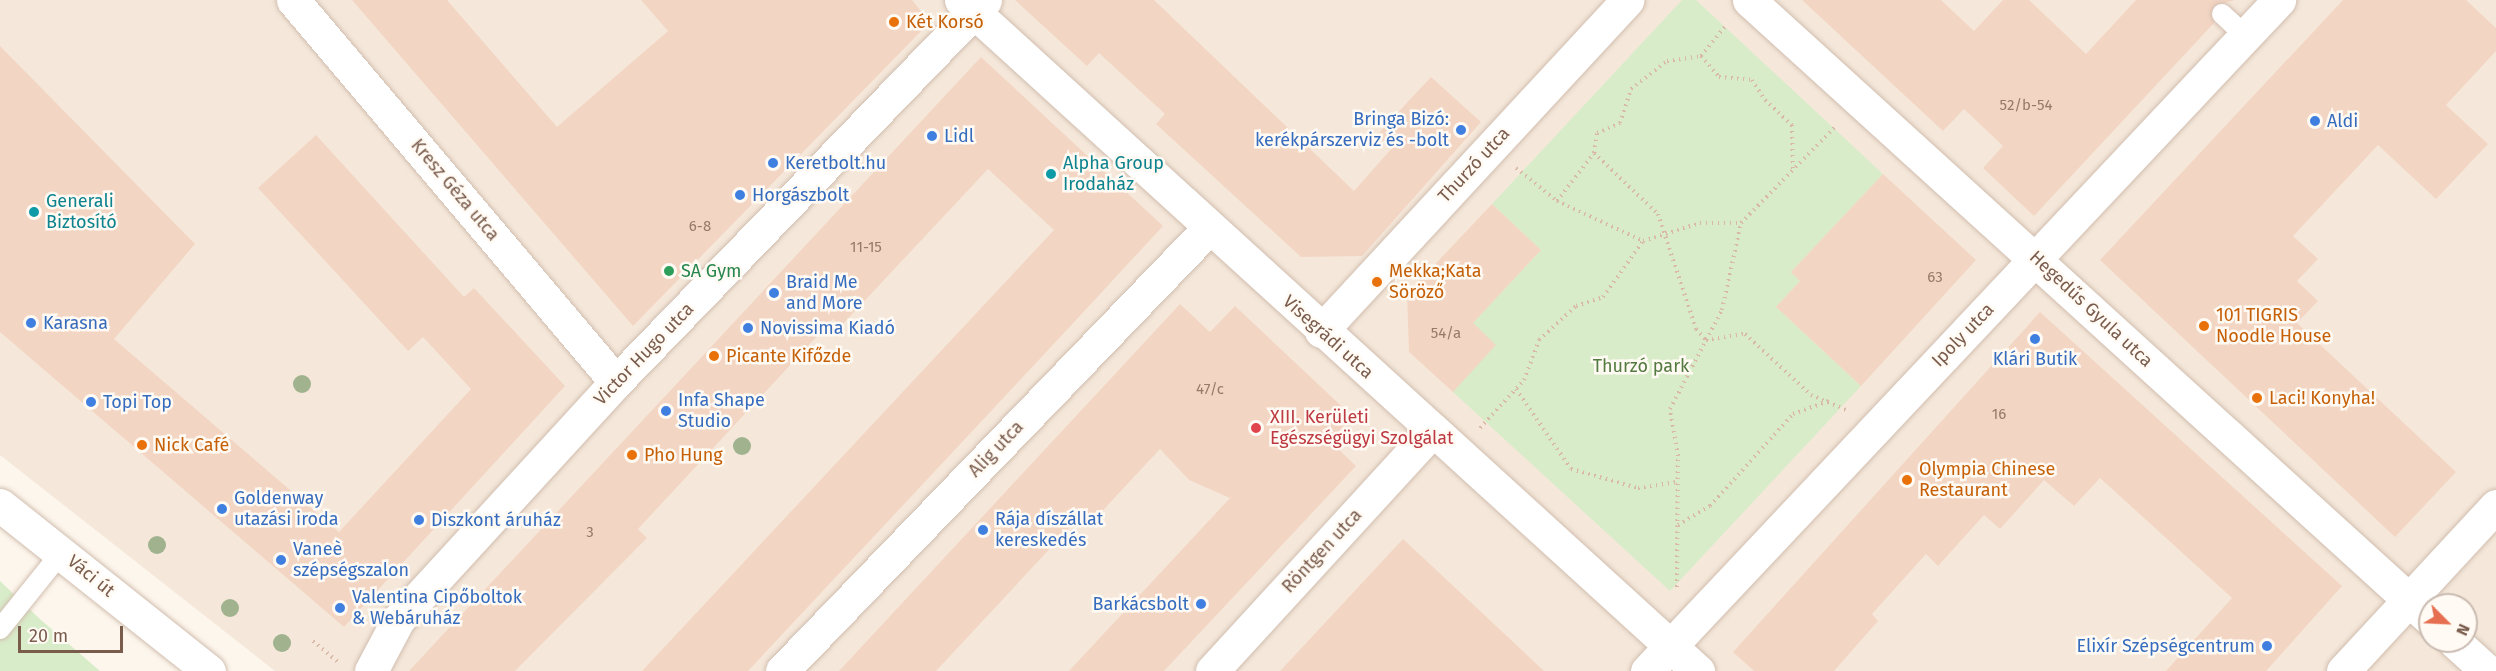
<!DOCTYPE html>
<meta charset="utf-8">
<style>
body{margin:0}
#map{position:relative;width:2496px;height:671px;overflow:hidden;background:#fdf6ec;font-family:"Fira Sans",sans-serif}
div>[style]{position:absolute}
.residential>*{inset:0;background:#f5e8da}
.green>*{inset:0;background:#d8ecc9}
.building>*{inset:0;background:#f3d5c3}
.path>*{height:4px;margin-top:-2px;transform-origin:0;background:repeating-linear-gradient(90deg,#d9b8a5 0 1.5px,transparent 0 6px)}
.roads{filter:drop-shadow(0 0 2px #d1beb0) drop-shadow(0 0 2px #d1beb0)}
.lane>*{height:20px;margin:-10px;padding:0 10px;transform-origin:10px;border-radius:10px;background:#fff}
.street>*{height:33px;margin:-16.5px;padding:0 16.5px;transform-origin:16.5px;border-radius:16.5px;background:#fff}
.secondary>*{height:33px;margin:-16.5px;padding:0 16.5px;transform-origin:16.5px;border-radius:16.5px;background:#fff}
.trees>*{width:18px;height:18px;margin:-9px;border-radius:50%;background:#a0b28e}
.dots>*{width:16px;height:16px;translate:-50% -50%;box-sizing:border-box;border:3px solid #fffaf3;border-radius:50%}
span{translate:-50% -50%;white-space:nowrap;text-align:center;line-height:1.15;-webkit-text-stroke:5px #fffaf3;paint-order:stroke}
.number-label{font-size:15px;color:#987a6a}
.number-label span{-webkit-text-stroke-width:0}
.food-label{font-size:18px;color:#c56008}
.left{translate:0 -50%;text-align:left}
.shop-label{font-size:18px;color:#366cbe}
.right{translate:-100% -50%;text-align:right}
.culture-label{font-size:18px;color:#0d838f}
.street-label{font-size:18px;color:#7a5c4d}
.leisure-label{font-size:18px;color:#27864d}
.park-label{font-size:18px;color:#537a41}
.health-label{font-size:18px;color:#be3a42}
.north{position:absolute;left:2418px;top:593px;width:60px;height:60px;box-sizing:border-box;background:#fffaf3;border:2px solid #cabbb1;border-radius:50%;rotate:114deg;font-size:16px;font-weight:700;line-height:24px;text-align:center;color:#7a5c4d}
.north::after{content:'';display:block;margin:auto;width:21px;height:27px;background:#e76f51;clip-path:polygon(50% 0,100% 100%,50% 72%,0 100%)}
.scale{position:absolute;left:18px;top:626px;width:105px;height:27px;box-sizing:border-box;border:3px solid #7a5c4d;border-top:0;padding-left:8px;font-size:18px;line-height:21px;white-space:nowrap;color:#7a5c4d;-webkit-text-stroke:4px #fffaf3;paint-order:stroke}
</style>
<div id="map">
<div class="residential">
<div style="clip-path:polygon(evenodd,0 0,2496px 0,2496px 671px,275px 671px,0 455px,0 0,2430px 605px,2466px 605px,2466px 641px,2430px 641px,2430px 605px)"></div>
</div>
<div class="green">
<div style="clip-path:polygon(1682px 0,1696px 0,1883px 174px,1791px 272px,1800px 281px,1776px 307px,1861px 386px,1670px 591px,1453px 392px,1473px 323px,1541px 250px,1492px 204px)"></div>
<div style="clip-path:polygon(0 581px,41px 620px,100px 671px,0 671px)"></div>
</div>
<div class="building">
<div style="clip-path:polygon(352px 0,447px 0,557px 127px,668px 31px,641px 0,912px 0,930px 22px,633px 326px)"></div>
<div style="clip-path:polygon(1015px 0,1154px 0,1354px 191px,1392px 148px,1377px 135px,1431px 77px,1481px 122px,1362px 256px,1301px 257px,1156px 124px,1165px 114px,1099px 53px,1087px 66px)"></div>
<div style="clip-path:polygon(1802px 0,1941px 0,1974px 31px,2003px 0,2029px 0,2086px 54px,2136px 0,2235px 0,2214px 6px,2214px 23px,2034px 216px,1983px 168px,2003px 146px,1964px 109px,1943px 131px)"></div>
<div style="clip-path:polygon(2343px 0,2466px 0,2496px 28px,2496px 51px,2446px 105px,2488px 144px,2436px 199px,2378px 145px,2293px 236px,2318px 259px,2297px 281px,2318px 301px,2297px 323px,2456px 472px,2395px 537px,2100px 260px)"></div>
<div style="clip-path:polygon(0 46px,195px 244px,114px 339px,339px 532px,471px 389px,423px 337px,408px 351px,258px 188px,316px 135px,464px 297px,474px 288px,565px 386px,344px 627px,0 332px)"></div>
<div style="clip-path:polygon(981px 57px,1163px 226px,1064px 333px,748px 671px,642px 671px,1054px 230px,988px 169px,841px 326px,833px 319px,638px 529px,647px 538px,515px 671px,409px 671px)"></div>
<div style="clip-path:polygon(1883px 174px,1976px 260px,1861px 386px,1776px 307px,1800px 281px,1791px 272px)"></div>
<div style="clip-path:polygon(1492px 204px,1541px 250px,1473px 323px,1496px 345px,1453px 392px,1409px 352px,1407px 294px)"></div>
<div style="clip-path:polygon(1180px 304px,1210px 332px,1235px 306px,1352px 416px,1330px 441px,1356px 466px,1164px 671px,1069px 671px,1230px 498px,1189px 480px,1160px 449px,1093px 521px,1084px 512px,936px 671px,839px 671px)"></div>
<div style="clip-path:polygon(2040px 312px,2342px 586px,2266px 671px,2166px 671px,2232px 598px,2100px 478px,2074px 506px,2044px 480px,2000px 529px,1984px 515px,1938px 566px,1926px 554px,1872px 614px,1878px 621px,1834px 671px,1754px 671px,1733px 652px)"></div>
<div style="clip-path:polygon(1403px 539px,1494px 624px,1544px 671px,1280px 671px)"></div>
</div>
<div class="path">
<div style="left:1701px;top:56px;width:28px;rotate:49deg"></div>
<div style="left:1719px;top:77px;width:33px;rotate:5deg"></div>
<div style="left:1752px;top:80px;width:24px;rotate:57deg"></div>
<div style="left:1765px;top:100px;width:37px;rotate:43deg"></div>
<div style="left:1792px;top:125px;width:45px;rotate:88.7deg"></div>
<div style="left:1594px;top:153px;width:88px;rotate:43.6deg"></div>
<div style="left:1658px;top:214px;width:121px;rotate:71.7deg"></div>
<div style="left:1696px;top:329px;width:15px;rotate:48deg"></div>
<div style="left:1706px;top:340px;width:39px;rotate:-9deg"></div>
<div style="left:1745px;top:334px;width:90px;rotate:42.7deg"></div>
<div style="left:1811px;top:395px;width:38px;rotate:23deg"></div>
<div style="left:1516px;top:168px;width:53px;rotate:38.8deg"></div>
<div style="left:1557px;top:201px;width:95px;rotate:24.9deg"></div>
<div style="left:1643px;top:241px;width:60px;rotate:-17.5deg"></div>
<div style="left:1700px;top:223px;width:41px"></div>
<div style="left:1557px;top:201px;width:61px;rotate:-52.4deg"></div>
<div style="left:1594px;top:153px;width:20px;rotate:-81deg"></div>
<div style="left:1597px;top:133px;width:25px;rotate:-23deg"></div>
<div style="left:1620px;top:123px;width:36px;rotate:-72deg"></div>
<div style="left:1631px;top:89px;width:46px;rotate:-37.9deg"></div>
<div style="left:1667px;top:61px;width:34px;rotate:-8deg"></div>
<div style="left:1701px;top:56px;width:41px;rotate:-50.9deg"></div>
<div style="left:1516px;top:389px;width:97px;rotate:55.5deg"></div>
<div style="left:1571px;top:469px;width:70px;rotate:15.8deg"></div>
<div style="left:1638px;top:488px;width:40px;rotate:-8.5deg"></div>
<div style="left:1480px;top:428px;width:65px;rotate:-47.5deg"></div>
<div style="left:1524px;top:380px;width:43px;rotate:-69.4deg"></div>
<div style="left:1539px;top:340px;width:50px;rotate:-42.6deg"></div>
<div style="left:1576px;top:306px;width:28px;rotate:-18deg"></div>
<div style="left:1603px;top:297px;width:69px;rotate:-54.5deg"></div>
<div style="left:1678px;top:525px;width:37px;rotate:-31deg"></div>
<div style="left:1710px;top:506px;width:124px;rotate:-47.9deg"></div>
<div style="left:1793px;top:414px;width:38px;rotate:-20deg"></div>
<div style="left:1677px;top:587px;width:131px;rotate:-89.6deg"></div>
<div style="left:1678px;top:456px;width:48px;rotate:-99.7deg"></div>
<div style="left:1670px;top:409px;width:112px;rotate:-62.3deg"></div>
<div style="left:1722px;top:310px;width:89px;rotate:-77.7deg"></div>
<div style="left:1741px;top:223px;width:137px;rotate:-45.6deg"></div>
<div style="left:313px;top:641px;width:34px;rotate:40deg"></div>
</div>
<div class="roads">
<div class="lane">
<div style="left:2222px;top:14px;width:33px;rotate:43deg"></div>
<div style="left:0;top:629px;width:99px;rotate:-51.2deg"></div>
</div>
<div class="street">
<div style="left:293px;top:0;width:500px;rotate:49.78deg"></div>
<div style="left:961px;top:0;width:997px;rotate:42.32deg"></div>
<div style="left:1749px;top:0;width:920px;rotate:42.27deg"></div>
<div style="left:1321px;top:331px;width:451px;rotate:-47.2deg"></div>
<div style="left:2454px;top:641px;width:45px;rotate:42.3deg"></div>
<div style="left:371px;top:671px;width:58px;rotate:-62.1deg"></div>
<div style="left:398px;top:620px;width:323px;rotate:-47.5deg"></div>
<div style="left:616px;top:382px;width:531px;rotate:-45.99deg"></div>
<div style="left:782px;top:671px;width:615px;rotate:-46.05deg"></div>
<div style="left:1212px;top:671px;width:327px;rotate:-47.5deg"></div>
<div style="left:1647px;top:671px;width:922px;rotate:-46.71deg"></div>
<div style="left:2343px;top:671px;width:225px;rotate:-47.2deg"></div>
</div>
<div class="secondary">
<div style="left:0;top:505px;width:267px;rotate:38.5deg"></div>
</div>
</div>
<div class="trees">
<div style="left:302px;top:384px"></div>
<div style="left:742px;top:446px"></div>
<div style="left:157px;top:545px"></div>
<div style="left:230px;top:608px"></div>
<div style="left:282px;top:643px"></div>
</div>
<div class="dots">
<div style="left:894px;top:22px;background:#e8710a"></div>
<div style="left:2315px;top:121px;background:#3f7fe0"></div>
<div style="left:1461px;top:130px;background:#3f7fe0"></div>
<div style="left:932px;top:136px;background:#3f7fe0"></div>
<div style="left:773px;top:163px;background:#3f7fe0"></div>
<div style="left:1051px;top:174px;background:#0f9aa8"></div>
<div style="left:740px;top:195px;background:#3f7fe0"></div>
<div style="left:34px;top:212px;background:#0f9aa8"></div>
<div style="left:669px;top:271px;background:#2e9e5b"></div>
<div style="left:1377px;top:282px;background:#e8710a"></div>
<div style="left:774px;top:293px;background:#3f7fe0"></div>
<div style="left:31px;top:323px;background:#3f7fe0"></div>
<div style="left:2204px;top:326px;background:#e8710a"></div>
<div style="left:748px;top:328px;background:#3f7fe0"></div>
<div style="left:2035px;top:339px;background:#3f7fe0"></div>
<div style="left:714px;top:356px;background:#e8710a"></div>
<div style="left:2257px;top:398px;background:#e8710a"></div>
<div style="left:91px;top:402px;background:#3f7fe0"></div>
<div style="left:666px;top:411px;background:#3f7fe0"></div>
<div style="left:1256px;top:428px;background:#e0444e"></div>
<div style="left:142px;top:445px;background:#e8710a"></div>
<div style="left:632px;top:455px;background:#e8710a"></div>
<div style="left:1907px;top:480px;background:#e8710a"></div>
<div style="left:222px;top:509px;background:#3f7fe0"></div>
<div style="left:419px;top:520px;background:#3f7fe0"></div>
<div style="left:983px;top:530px;background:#3f7fe0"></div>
<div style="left:281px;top:560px;background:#3f7fe0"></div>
<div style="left:1201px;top:604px;background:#3f7fe0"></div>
<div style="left:340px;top:608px;background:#3f7fe0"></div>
<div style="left:2267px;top:646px;background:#3f7fe0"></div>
</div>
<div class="number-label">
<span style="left:2026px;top:106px">52/b-54</span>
<span style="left:700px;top:227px">6-8</span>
<span style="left:866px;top:248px">11-15</span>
<span style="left:1935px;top:278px">63</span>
<span style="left:1446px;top:334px">54/a</span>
<span style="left:1210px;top:390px">47/c</span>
<span style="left:1999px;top:415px">16</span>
<span style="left:590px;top:533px">3</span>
</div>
<div class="food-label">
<span class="left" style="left:906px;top:22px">Két Korsó</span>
<span class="left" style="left:1389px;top:282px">Mekka;Kata<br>Söröző</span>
<span class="left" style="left:2216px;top:326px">101 TIGRIS<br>Noodle House</span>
<span class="left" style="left:726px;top:356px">Picante Kifőzde</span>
<span class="left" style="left:2269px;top:398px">Laci! Konyha!</span>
<span class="left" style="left:154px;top:445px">Nick Café</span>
<span class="left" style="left:644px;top:455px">Pho Hung</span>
<span class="left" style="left:1919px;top:480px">Olympia Chinese<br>Restaurant</span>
</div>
<div class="shop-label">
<span class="right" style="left:1449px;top:130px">Bringa Bizó:<br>kerékpárszerviz és -bolt</span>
<span class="left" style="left:2327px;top:121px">Aldi</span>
<span class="left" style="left:944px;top:136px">Lidl</span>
<span class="left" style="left:785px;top:163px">Keretbolt.hu</span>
<span class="left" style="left:752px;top:195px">Horgászbolt</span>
<span class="left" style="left:786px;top:293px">Braid Me<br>and More</span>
<span class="left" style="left:43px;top:323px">Karasna</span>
<span class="left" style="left:760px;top:328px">Novissima Kiadó</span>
<span style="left:2035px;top:359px">Klári Butik</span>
<span class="left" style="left:678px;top:411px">Infa Shape<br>Studio</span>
<span class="left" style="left:103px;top:402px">Topi Top</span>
<span class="left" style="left:234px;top:509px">Goldenway<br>utazási iroda</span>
<span class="left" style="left:431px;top:520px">Diszkont áruház</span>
<span class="left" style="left:995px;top:530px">Rája díszállat<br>kereskedés</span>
<span class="left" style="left:293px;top:560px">Vaneè<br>szépségszalon</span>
<span class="left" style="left:352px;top:608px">Valentina Cipőboltok<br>&amp; Webáruház</span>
<span class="right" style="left:1189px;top:604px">Barkácsbolt</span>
<span class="right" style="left:2255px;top:646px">Elixír Szépségcentrum</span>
</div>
<div class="culture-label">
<span class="left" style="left:1063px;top:174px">Alpha Group<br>Irodaház</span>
<span class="left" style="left:46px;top:212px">Generali<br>Biztosító</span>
</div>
<div class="street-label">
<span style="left:1474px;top:165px;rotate:-47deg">Thurzó utca</span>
<span style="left:455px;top:190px;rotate:50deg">Kresz Géza utca</span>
<span style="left:2091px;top:309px;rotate:43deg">Hegedűs Gyula utca</span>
<span style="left:1963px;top:335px;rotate:-46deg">Ipoly utca</span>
<span style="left:1328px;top:337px;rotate:42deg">Visegrádi utca</span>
<span style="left:644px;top:354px;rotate:-46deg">Victor Hugo utca</span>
<span style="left:996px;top:449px;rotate:-46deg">Alig utca</span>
<span style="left:1322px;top:551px;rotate:-47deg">Röntgen utca</span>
<span style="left:91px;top:576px;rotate:39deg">Váci út</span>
</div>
<div class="leisure-label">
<span class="left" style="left:681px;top:271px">SA Gym</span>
</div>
<div class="park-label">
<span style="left:1641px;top:366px">Thurzó park</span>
</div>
<div class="health-label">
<span class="left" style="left:1270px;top:428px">XIII. Kerületi<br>Egészségügyi Szolgálat</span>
</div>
<div class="north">N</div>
<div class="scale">20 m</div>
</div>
